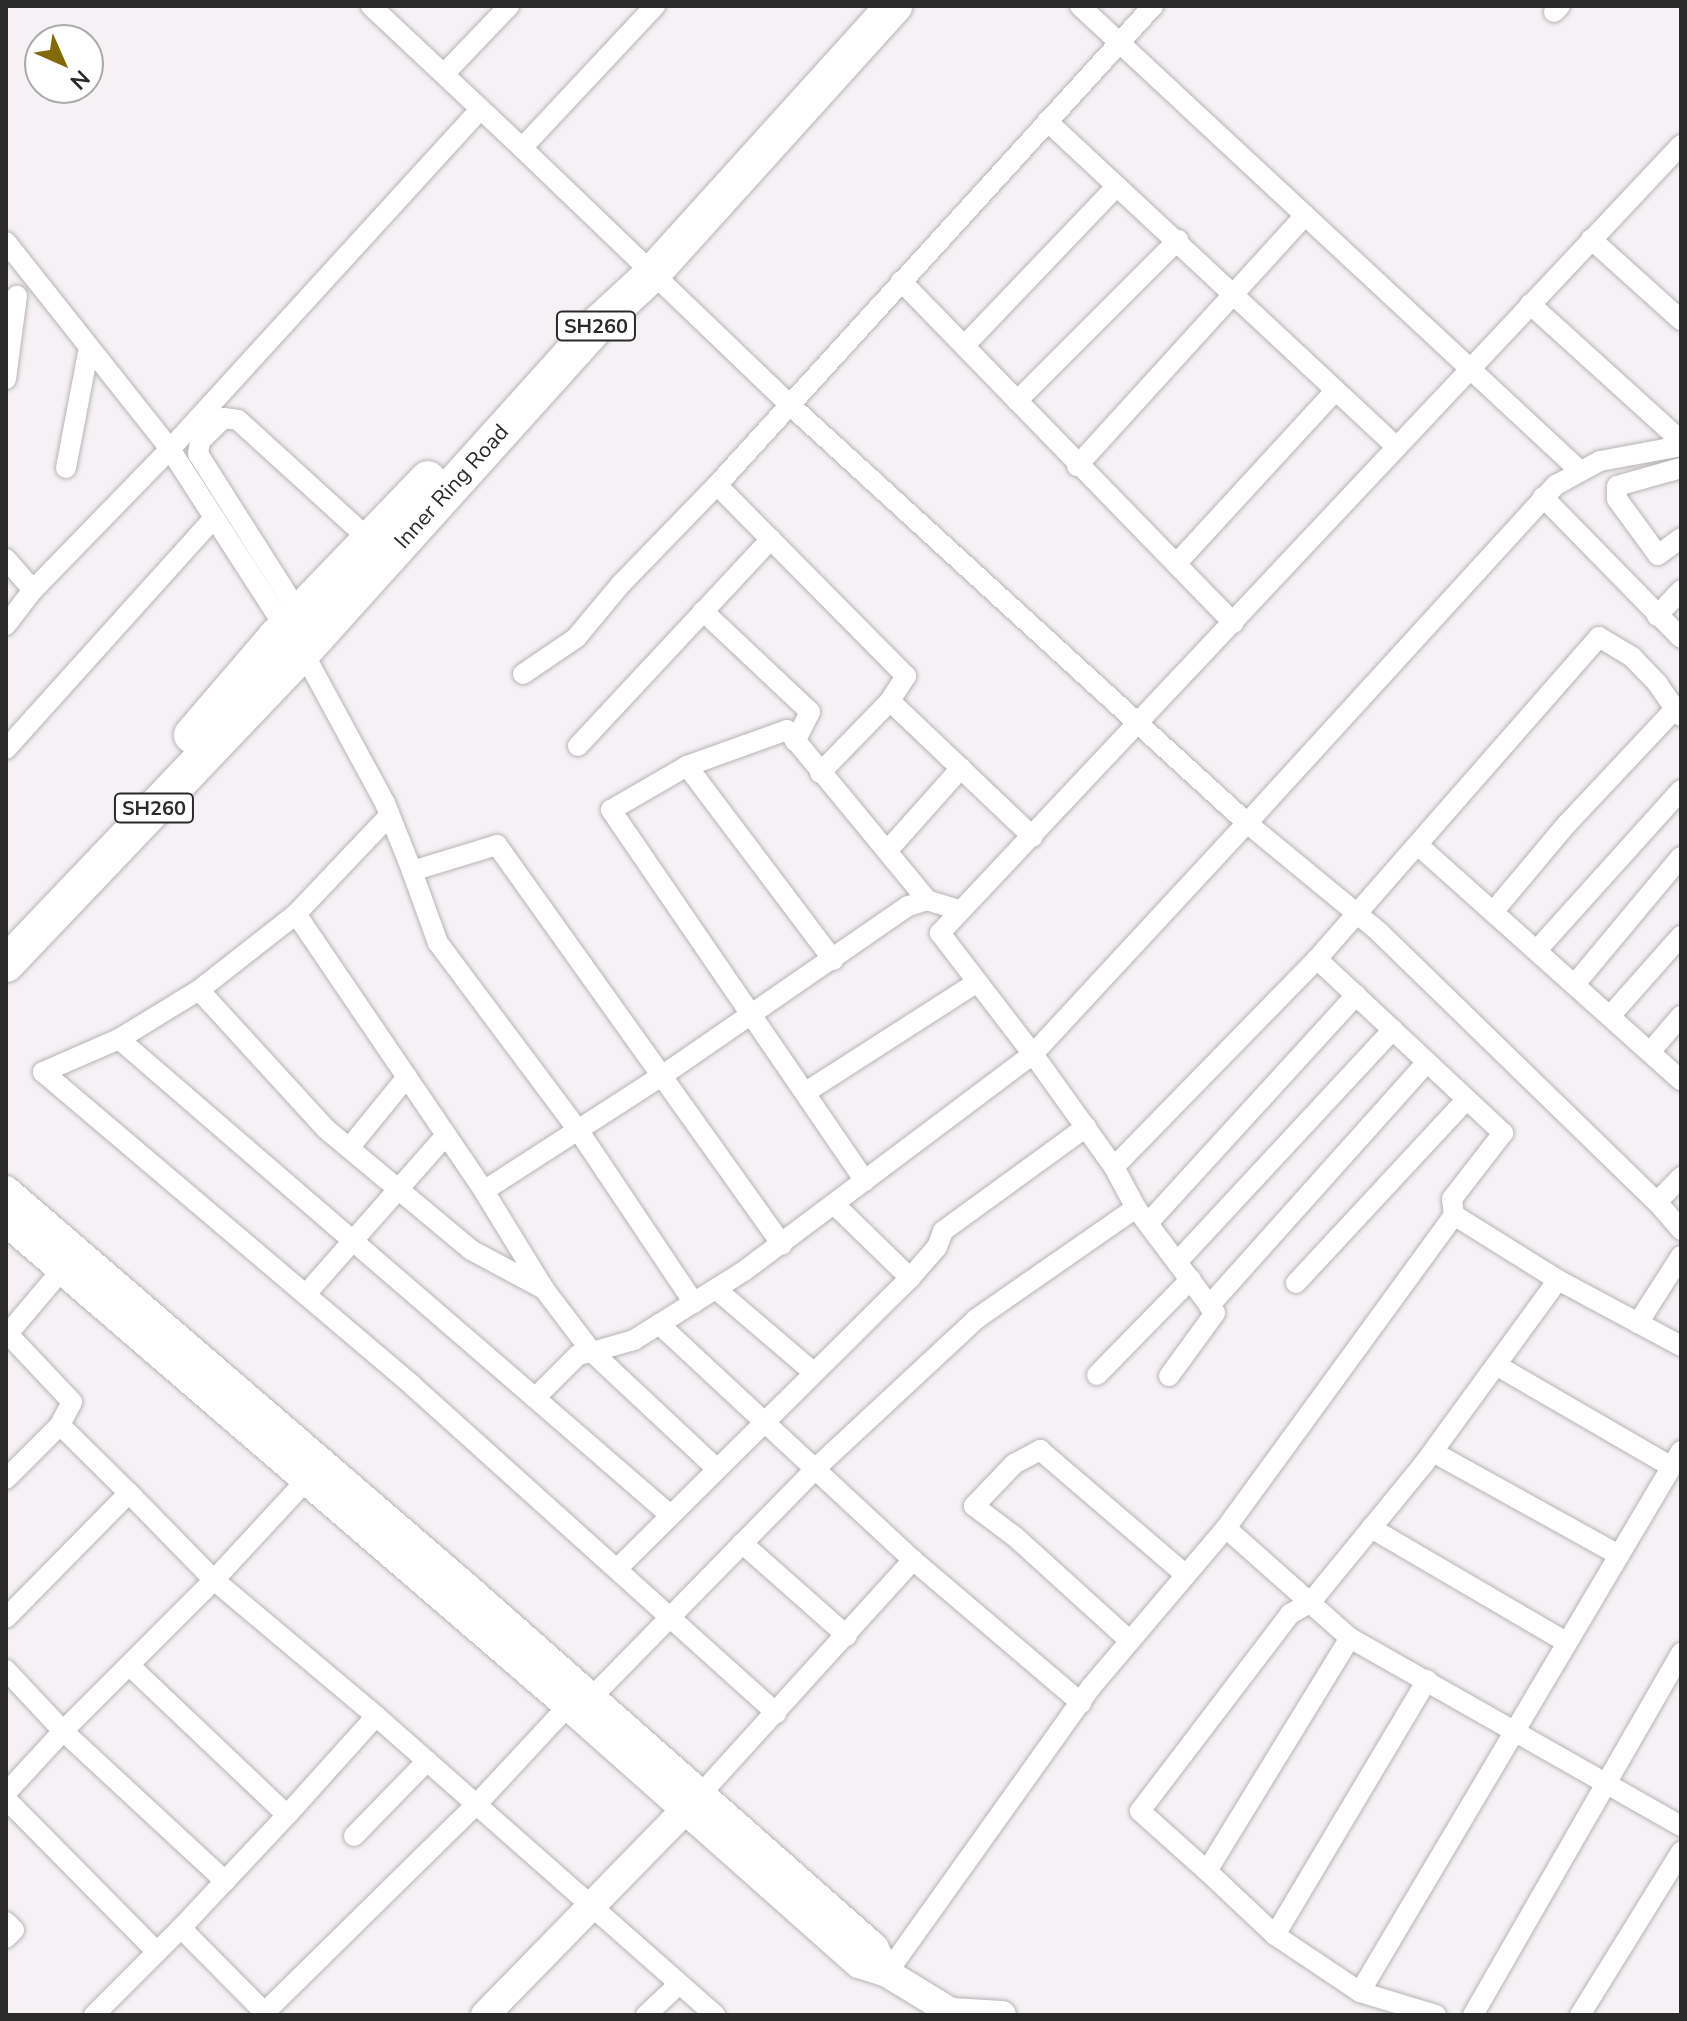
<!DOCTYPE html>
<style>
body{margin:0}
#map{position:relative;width:1687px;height:2021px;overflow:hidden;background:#f5f1f4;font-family:"Nunito Sans",sans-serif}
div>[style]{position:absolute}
.roads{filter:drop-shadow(0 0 2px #b7b3b6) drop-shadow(0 0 2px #b7b3b6)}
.street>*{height:20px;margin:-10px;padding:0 10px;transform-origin:10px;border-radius:10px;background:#fff}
.secondary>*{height:28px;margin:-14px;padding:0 14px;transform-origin:14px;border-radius:14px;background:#fff}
.highway>*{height:36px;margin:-18px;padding:0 18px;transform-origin:18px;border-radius:18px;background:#fff}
span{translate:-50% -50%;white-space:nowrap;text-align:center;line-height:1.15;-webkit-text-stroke:7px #fff;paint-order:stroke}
.shield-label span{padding:2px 6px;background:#fff;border:2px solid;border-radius:6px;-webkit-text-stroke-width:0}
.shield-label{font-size:20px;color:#2b2a2b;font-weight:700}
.street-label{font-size:22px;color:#2b2a2b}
.frame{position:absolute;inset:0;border:8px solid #2b2a2b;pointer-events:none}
.north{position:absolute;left:24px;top:24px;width:80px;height:80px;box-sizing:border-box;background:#fff;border:2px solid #aaa;border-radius:50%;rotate:135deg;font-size:22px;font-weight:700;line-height:32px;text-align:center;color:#2b2a2b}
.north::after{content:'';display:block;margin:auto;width:28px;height:36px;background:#826b06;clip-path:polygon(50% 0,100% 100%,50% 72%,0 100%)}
</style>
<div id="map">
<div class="roads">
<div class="street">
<div style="left:371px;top:6px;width:207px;rotate:43.2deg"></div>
<div style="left:522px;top:148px;width:195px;rotate:-46.9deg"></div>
<div style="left:1080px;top:6px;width:681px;rotate:42.92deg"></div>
<div style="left:1554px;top:12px;width:8px;rotate:-45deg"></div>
<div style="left:444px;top:74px;width:94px;rotate:-46.3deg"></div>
<div style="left:1047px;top:121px;width:478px;rotate:43deg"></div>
<div style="left:1681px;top:145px;width:1082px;rotate:133.24deg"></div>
<div style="left:940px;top:933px;width:153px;rotate:52.5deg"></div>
<div style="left:1033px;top:1054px;width:315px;rotate:-47.2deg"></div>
<div style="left:1247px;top:823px;width:171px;rotate:39.5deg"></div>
<div style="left:1379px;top:932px;width:388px;rotate:44.2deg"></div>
<div style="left:1657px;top:1202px;width:35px;rotate:-46deg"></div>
<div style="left:522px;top:148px;width:371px;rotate:43.8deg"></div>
<div style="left:790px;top:405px;width:619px;rotate:42.45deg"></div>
<div style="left:1247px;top:823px;width:458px;rotate:-47.6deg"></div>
<div style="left:1556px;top:485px;width:50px;rotate:-28.6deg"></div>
<div style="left:1600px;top:461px;width:82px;rotate:-10.5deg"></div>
<div style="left:1591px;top:239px;width:121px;rotate:42deg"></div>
<div style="left:6px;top:242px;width:264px;rotate:51.6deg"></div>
<div style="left:170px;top:449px;width:214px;rotate:57.2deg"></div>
<div style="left:901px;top:281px;width:477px;rotate:45.8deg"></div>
<div style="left:1530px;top:304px;width:204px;rotate:42.2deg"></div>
<div style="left:965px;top:345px;width:220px;rotate:-46.3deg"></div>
<div style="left:6px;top:379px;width:84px;rotate:-82.5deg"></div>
<div style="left:1017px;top:401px;width:228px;rotate:-45deg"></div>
<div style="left:1077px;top:466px;width:339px;rotate:-47.7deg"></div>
<div style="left:66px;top:468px;width:123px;rotate:-79.2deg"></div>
<div style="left:1681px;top:468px;width:66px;rotate:164.3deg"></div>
<div style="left:1617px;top:486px;width:13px;rotate:90deg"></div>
<div style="left:1617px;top:499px;width:69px;rotate:53.8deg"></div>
<div style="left:1658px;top:555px;width:29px;rotate:-36deg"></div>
<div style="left:717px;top:485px;width:269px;rotate:45.3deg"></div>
<div style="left:906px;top:676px;width:30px;rotate:123deg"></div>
<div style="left:1543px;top:497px;width:197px;rotate:45.6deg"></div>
<div style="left:6px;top:559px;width:41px;rotate:48.9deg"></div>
<div style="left:1176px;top:564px;width:236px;rotate:-47.4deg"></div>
<div style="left:703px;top:611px;width:147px;rotate:43.3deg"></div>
<div style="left:810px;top:712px;width:33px;rotate:117deg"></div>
<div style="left:299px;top:613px;width:188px;rotate:-122.4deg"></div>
<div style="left:198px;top:454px;width:13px;rotate:-81deg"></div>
<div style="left:200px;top:441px;width:33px;rotate:-44deg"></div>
<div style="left:224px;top:418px;width:14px;rotate:8deg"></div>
<div style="left:238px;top:420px;width:178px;rotate:42.3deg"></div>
<div style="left:1657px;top:616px;width:35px;rotate:-47deg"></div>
<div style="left:6px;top:625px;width:44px;rotate:-52.4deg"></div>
<div style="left:33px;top:590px;width:197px;rotate:-45.8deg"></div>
<div style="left:170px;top:449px;width:460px;rotate:-47.6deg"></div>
<div style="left:303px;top:652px;width:172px;rotate:61.5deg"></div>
<div style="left:385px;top:803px;width:73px;rotate:68.3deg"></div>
<div style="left:523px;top:674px;width:64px;rotate:-34.2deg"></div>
<div style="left:576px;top:638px;width:70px;rotate:-50.2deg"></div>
<div style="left:621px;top:584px;width:138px;rotate:-45.9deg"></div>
<div style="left:717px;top:485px;width:648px;rotate:-47.69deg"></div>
<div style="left:578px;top:746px;width:283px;rotate:-47deg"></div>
<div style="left:6px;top:749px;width:311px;rotate:-48deg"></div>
<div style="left:687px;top:766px;width:243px;rotate:53deg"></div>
<div style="left:820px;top:773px;width:100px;rotate:-45.8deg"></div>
<div style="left:890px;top:701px;width:197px;rotate:43.6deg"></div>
<div style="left:389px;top:816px;width:135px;rotate:133.5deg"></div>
<div style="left:296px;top:914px;width:335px;rotate:55.8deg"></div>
<div style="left:1419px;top:846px;width:351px;rotate:41.8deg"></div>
<div style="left:888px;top:850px;width:110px;rotate:-48.3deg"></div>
<div style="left:959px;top:910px;width:34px;rotate:-163deg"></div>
<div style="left:927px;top:900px;width:20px;rotate:162deg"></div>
<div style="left:908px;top:906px;width:298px;rotate:145.4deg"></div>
<div style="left:663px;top:1075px;width:213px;rotate:147.1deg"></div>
<div style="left:484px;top:1191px;width:115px;rotate:58.5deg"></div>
<div style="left:544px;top:1289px;width:79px;rotate:52.7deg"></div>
<div style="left:592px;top:1352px;width:44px;rotate:-15.9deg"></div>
<div style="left:634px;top:1340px;width:130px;rotate:-32.1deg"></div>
<div style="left:744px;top:1271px;width:361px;rotate:-36.9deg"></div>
<div style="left:1033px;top:1054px;width:139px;rotate:54.4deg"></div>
<div style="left:1114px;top:1167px;width:47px;rotate:61.8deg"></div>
<div style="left:1136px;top:1208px;width:131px;rotate:53deg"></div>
<div style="left:1215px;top:1313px;width:78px;rotate:126.1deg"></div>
<div style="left:1493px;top:912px;width:114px;rotate:-50deg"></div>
<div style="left:1566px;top:825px;width:159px;rotate:-46.8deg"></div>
<div style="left:1675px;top:709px;width:9px;rotate:49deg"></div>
<div style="left:296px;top:914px;width:123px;rotate:141.9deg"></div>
<div style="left:199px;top:990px;width:94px;rotate:148.5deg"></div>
<div style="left:119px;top:1039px;width:83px;rotate:156.5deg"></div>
<div style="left:43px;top:1072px;width:485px;rotate:40.3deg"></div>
<div style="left:413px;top:1386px;width:489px;rotate:42deg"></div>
<div style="left:1537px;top:950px;width:215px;rotate:-48deg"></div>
<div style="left:1317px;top:959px;width:428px;rotate:-48.8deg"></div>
<div style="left:1599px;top:637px;width:39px;rotate:31deg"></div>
<div style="left:1632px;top:657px;width:36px;rotate:46deg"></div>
<div style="left:1657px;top:683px;width:32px;rotate:55deg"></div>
<div style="left:1575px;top:984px;width:165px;rotate:-50.2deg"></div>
<div style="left:199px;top:990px;width:188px;rotate:47.6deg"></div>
<div style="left:326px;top:1129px;width:189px;rotate:39.8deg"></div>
<div style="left:471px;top:1250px;width:83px;rotate:28.1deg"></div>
<div style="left:1611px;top:1015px;width:106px;rotate:-48.5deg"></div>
<div style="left:119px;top:1039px;width:549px;rotate:40.79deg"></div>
<div style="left:535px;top:1398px;width:61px;rotate:-45deg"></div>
<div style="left:578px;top:1355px;width:14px;rotate:-12deg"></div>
<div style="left:592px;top:1352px;width:170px;rotate:43.1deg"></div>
<div style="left:1651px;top:1051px;width:46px;rotate:-49.4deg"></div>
<div style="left:806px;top:1092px;width:202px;rotate:-32.7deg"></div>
<div style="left:349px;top:1148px;width:92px;rotate:-50.8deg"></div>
<div style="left:1114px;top:1167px;width:291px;rotate:-45.7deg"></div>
<div style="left:1317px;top:959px;width:255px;rotate:43.1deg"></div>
<div style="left:1503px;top:1133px;width:83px;rotate:127.7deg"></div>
<div style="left:1452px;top:1199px;width:16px;rotate:83deg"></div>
<div style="left:865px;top:1181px;width:450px;rotate:-124.4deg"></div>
<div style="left:611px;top:810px;width:88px;rotate:-30.1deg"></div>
<div style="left:687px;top:766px;width:106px;rotate:-19.8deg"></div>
<div style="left:787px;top:730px;width:220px;rotate:50.5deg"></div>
<div style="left:1657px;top:1202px;width:37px;rotate:49deg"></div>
<div style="left:835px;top:1205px;width:105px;rotate:44.2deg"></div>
<div style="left:1148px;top:1223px;width:309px;rotate:-47.6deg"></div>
<div style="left:1178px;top:1261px;width:316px;rotate:-47.1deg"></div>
<div style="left:1296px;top:1283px;width:251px;rotate:-47.1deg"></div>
<div style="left:717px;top:1290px;width:125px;rotate:40.5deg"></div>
<div style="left:306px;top:1294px;width:212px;rotate:-48.6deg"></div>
<div style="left:694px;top:1303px;width:208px;rotate:-123.8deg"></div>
<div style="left:578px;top:1130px;width:234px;rotate:-126.8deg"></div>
<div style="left:438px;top:943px;width:77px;rotate:-109.9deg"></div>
<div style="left:412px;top:871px;width:89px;rotate:-17deg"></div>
<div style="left:497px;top:845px;width:491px;rotate:54.5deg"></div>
<div style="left:1209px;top:1306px;width:327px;rotate:-48.2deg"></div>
<div style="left:1638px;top:1323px;width:80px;rotate:-57.3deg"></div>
<div style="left:659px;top:1324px;width:347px;rotate:42.9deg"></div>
<div style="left:913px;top:1560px;width:221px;rotate:40.4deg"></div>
<div style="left:8px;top:1334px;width:93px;rotate:46.7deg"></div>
<div style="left:72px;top:1402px;width:26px;rotate:118deg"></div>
<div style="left:6px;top:1336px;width:85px;rotate:-49.8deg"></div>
<div style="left:1496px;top:1365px;width:203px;rotate:30.1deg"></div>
<div style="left:1097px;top:1375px;width:134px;rotate:-45.6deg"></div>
<div style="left:535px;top:1398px;width:177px;rotate:40.9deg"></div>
<div style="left:1433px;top:1452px;width:213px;rotate:29deg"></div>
<div style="left:6px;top:1479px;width:76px;rotate:-45deg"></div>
<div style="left:60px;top:1425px;width:97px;rotate:44.6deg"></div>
<div style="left:1226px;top:1528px;width:387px;rotate:-53.9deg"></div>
<div style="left:1454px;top:1215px;width:123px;rotate:32deg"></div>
<div style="left:1371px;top:1528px;width:226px;rotate:30.3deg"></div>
<div style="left:742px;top:1543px;width:140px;rotate:41.5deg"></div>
<div style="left:618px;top:1568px;width:412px;rotate:-44.8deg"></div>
<div style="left:910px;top:1278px;width:41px;rotate:-48.9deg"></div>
<div style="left:937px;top:1247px;width:17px;rotate:-69deg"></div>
<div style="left:943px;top:1231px;width:177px;rotate:-36deg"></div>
<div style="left:6px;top:1618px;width:175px;rotate:-45.5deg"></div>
<div style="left:129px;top:1493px;width:122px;rotate:45.7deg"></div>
<div style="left:214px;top:1580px;width:147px;rotate:-47.2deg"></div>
<div style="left:1130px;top:1641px;width:156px;rotate:-137.8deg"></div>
<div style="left:1014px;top:1536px;width:50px;rotate:-143.1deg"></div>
<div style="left:974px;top:1506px;width:58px;rotate:-46.4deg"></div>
<div style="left:1014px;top:1464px;width:30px;rotate:-28deg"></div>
<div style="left:1040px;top:1450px;width:192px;rotate:40.6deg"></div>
<div style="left:130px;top:1666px;width:216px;rotate:43.5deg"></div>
<div style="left:287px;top:1815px;width:91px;rotate:133.2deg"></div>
<div style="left:6px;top:1670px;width:83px;rotate:46.9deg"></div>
<div style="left:63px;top:1731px;width:214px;rotate:-45deg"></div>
<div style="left:214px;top:1580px;width:212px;rotate:40deg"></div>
<div style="left:376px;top:1716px;width:452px;rotate:41.4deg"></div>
<div style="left:592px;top:1697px;width:322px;rotate:-45.6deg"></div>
<div style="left:817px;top:1467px;width:217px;rotate:-42.9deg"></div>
<div style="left:976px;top:1319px;width:195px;rotate:-34.8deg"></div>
<div style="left:6px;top:1793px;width:84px;rotate:-47.4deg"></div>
<div style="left:63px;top:1731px;width:221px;rotate:42.8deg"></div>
<div style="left:225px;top:1881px;width:64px;rotate:133.1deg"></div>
<div style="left:699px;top:1796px;width:319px;rotate:-47.8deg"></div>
<div style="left:6px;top:1799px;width:215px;rotate:45.4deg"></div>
<div style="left:287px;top:1815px;width:133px;rotate:-48deg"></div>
<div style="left:354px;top:1836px;width:105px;rotate:-45.8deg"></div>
<div style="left:1207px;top:1871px;width:90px;rotate:-138.2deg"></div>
<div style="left:1140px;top:1811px;width:248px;rotate:-52.7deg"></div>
<div style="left:1290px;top:1614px;width:23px;rotate:-29deg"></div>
<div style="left:1310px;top:1603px;width:178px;rotate:-50.7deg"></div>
<div style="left:1423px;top:1465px;width:229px;rotate:-53.9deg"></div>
<div style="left:1558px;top:1280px;width:140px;rotate:28.2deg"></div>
<div style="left:6px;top:1922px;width:11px;rotate:45deg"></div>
<div style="left:14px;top:1930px;width:11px;rotate:135deg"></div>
<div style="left:1275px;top:1935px;width:93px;rotate:-136.7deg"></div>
<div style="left:1207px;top:1871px;width:273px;rotate:-58.5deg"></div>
<div style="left:887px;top:1973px;width:351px;rotate:-54.5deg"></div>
<div style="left:1091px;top:1687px;width:209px;rotate:-49.7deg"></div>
<div style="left:1226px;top:1528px;width:166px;rotate:41.6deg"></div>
<div style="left:1350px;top:1638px;width:381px;rotate:29.6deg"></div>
<div style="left:1360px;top:1992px;width:102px;rotate:-146.2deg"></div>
<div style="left:1275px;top:1935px;width:297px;rotate:-59.2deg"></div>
<div style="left:94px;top:2015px;width:123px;rotate:-45deg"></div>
<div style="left:181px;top:1928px;width:122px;rotate:45.3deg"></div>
<div style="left:262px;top:2015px;width:300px;rotate:-44.5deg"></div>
<div style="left:476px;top:1805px;width:135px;rotate:-47.1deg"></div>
<div style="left:646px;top:2015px;width:45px;rotate:-43.2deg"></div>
<div style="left:1436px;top:2015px;width:79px;rotate:-163.2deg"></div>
<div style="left:1360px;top:1992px;width:629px;rotate:-59.32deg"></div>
<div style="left:1473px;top:2015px;width:418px;rotate:-60.1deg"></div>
<div style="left:1580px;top:2015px;width:192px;rotate:-58.2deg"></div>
</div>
<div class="secondary">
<div style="left:6px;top:1190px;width:614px;rotate:40.77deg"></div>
<div style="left:471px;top:1591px;width:538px;rotate:41.46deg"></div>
<div style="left:874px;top:1947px;width:29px;rotate:63deg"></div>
<div style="left:6px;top:1222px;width:742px;rotate:40.74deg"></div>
<div style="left:568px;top:1706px;width:389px;rotate:41.6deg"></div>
<div style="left:859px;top:1964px;width:29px;rotate:18deg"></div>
<div style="left:887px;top:1973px;width:75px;rotate:31.4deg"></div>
<div style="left:951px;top:2012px;width:51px;rotate:3.4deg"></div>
<div style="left:485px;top:2015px;width:303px;rotate:-45.7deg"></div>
</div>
<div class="highway">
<div style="left:192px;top:735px;width:129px;rotate:-49.4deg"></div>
<div style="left:276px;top:637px;width:219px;rotate:-46.1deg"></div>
<div style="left:6px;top:964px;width:431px;rotate:-46.4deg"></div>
<div style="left:303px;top:652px;width:441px;rotate:-48deg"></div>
<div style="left:598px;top:324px;width:72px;rotate:-42.8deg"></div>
<div style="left:651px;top:275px;width:363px;rotate:-47.9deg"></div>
</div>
</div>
<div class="shield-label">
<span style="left:596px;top:326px">SH260</span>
<span style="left:154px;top:808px">SH260</span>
</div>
<div class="street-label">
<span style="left:452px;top:487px;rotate:-48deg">Inner Ring Road</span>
</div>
<div class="frame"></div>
<div class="north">N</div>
</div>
